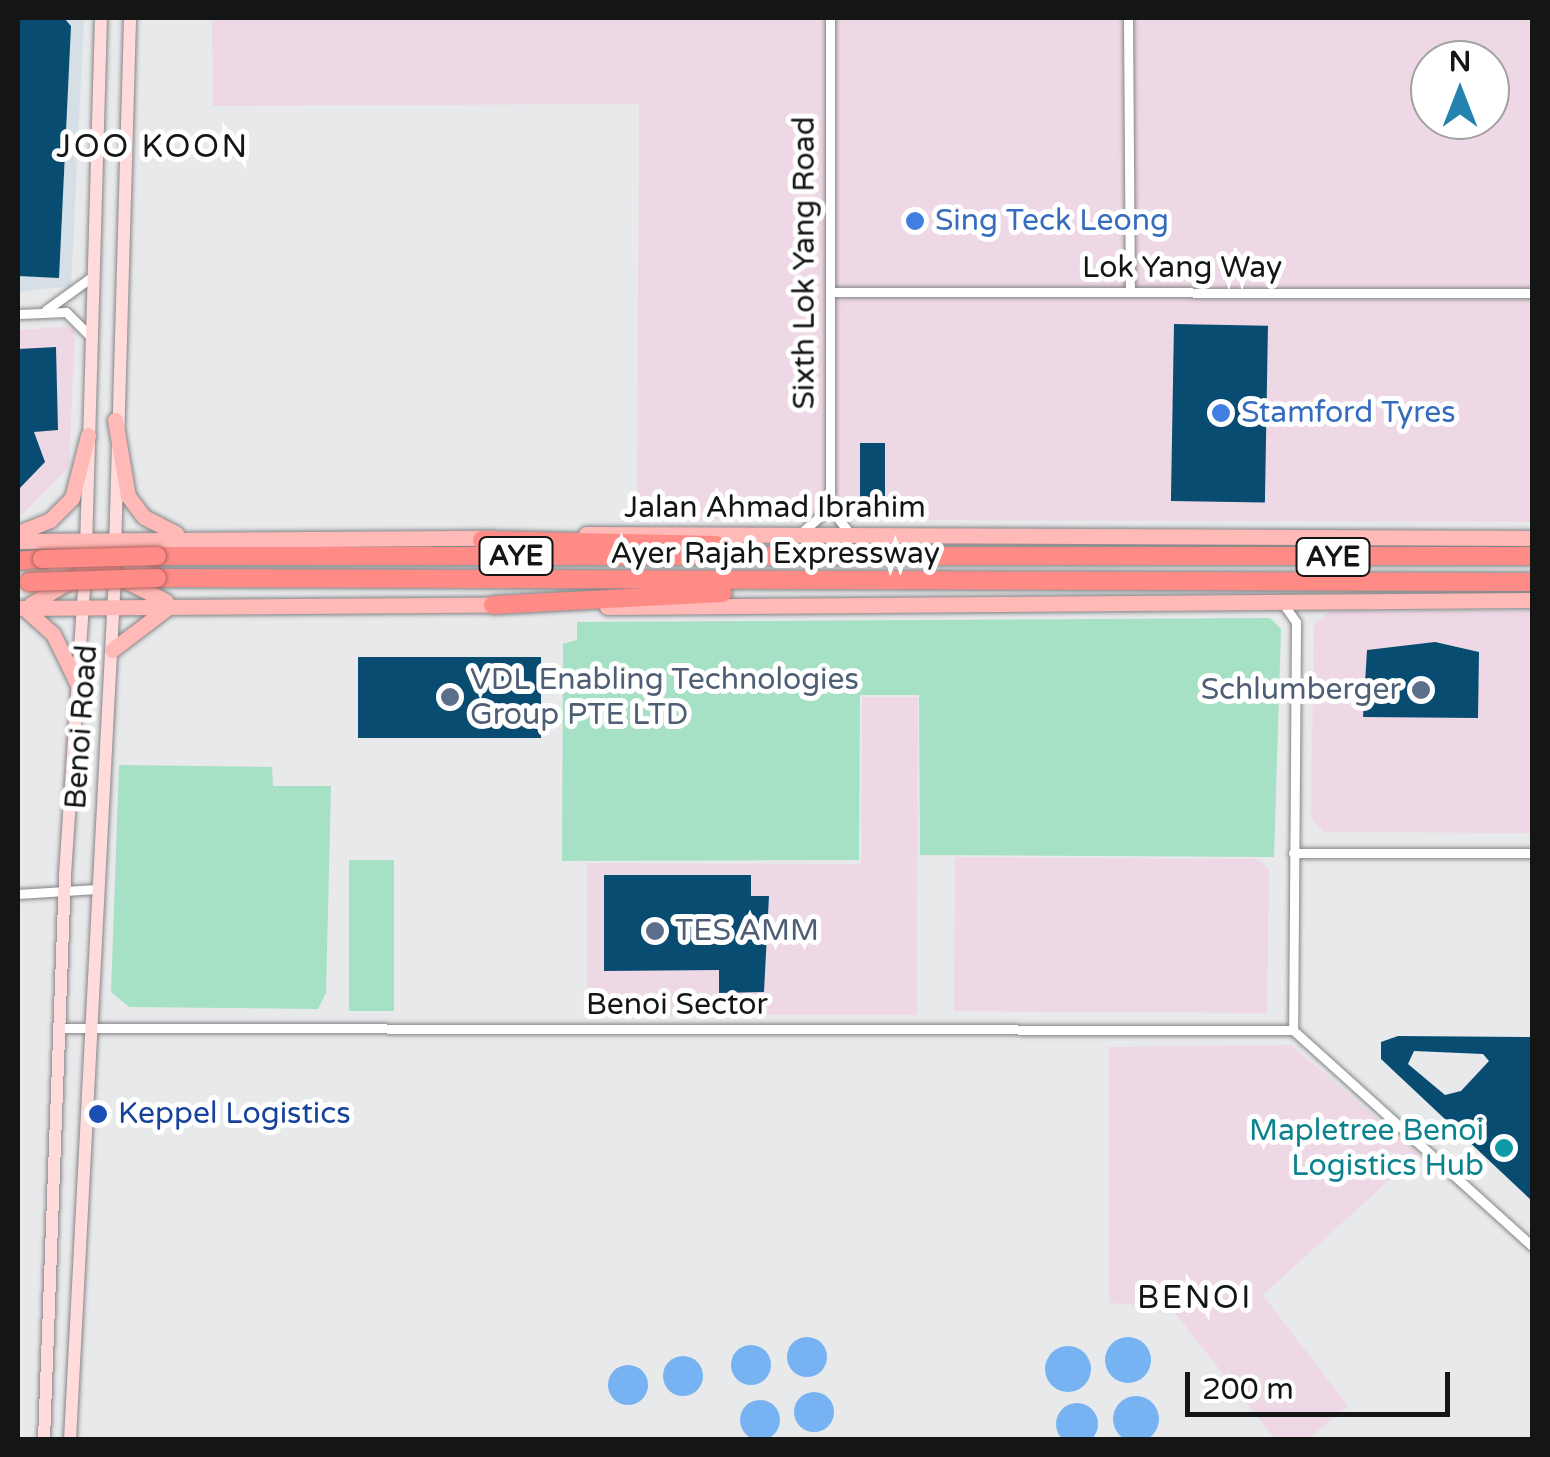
<!DOCTYPE html>
<style>
body{margin:0}
#map{position:relative;width:1550px;height:1457px;overflow:hidden;background:#e8e9eb;font-family:"Varela Round",sans-serif}
div>[style]{position:absolute}
.built>*{inset:0;background:#d7dfe6}
.industrial>*{inset:0;background:#efd8e5}
.green>*{inset:0;background:#a6e0c5;transform-origin:0 0}
.water>*{inset:0;background:#77b3f2}
.round{border-radius:50%}
.building>*{inset:0;background:#084c72;transform-origin:0 0}
.roads{filter:drop-shadow(0 0 2px #848587) drop-shadow(0 0 2px #848587)}
.minor>*{height:9px;margin:-4.5px;padding:0 4.5px;transform-origin:4.5px;border-radius:4.5px;background:#fff}
.secondary>*{height:12px;margin:-6px;padding:0 6px;transform-origin:6px;border-radius:6px;background:#ffdcdb}
.primary>*{height:15px;margin:-7.5px;padding:0 7.5px;transform-origin:7.5px;border-radius:7.5px;background:#ffb9b6}
.motorway>*{height:18px;margin:-9px;padding:0 9px;transform-origin:9px;border-radius:9px;background:#ff8b86}
.bridges{filter:drop-shadow(0 0 2px #ad625e) drop-shadow(0 0 2px #ad625e)}
.motorway-bridge>*{height:18px;margin:-9px;padding:0 9px;transform-origin:9px;border-radius:9px;background:#ff8b86}
.dots>*{width:28px;height:28px;translate:-50% -50%;box-sizing:border-box;border:5px solid #fff;border-radius:50%}
span{translate:-50% -50%;white-space:nowrap;text-align:center;line-height:1.15;-webkit-text-stroke:10px #fff;paint-order:stroke}
.shield-label span{padding:2px 8px;background:#fff;border:2px solid;border-radius:8px;-webkit-text-stroke-width:0}
.shield-label{font-size:28px;color:#141515;font-weight:700}
.shop-label{font-size:30px;color:#366cbe}
.left{translate:0 -50%;text-align:left}
.street-label{font-size:30px;color:#141515}
.service-label{font-size:30px;color:#4e5e75}
.right{translate:-100% -50%;text-align:right}
.transit-label{font-size:30px;color:#164399}
.culture-label{font-size:30px;color:#0d838f}
.neighbourhood-label{font-size:32px;color:#141515;letter-spacing:2.5px}
.frame{position:absolute;inset:0;border:20px solid #141515;pointer-events:none}
.north{position:absolute;left:1410px;top:40px;width:100px;height:100px;box-sizing:border-box;background:#fff;border:2px solid #a1a1a1;border-radius:50%;rotate:0deg;font-size:28px;font-weight:700;line-height:40px;text-align:center;color:#141515}
.north::after{content:'';display:block;margin:auto;width:35px;height:45px;background:#2382ae;clip-path:polygon(50% 0,100% 100%,50% 72%,0 100%)}
.scale{position:absolute;left:1185px;top:1372px;width:265px;height:45px;box-sizing:border-box;border:5px solid #141515;border-top:0;padding-left:12px;font-size:30px;line-height:35px;white-space:nowrap;color:#141515;-webkit-text-stroke:8px #fff;paint-order:stroke}
</style>
<div id="map">
<div class="built">
<div style="clip-path:polygon(18px 18px,84px 18px,71px 286px,18px 292px)"></div>
</div>
<div class="industrial">
<div style="clip-path:polygon(evenodd,212px 18px,1532px 18px,1532px 522px,637px 519px,639px 104px,213px 106px,212px 18px,1430px 60px,1490px 60px,1490px 120px,1430px 120px,1430px 60px)"></div>
<div style="clip-path:polygon(75px 326px,69px 467px,18px 519px,18px 330px)"></div>
<div style="clip-path:polygon(1330px 611px,1532px 611px,1532px 833px,1323px 832px,1311px 817px,1314px 624px)"></div>
<div style="clip-path:polygon(862px 697px,918px 697px,917px 1015px,587px 1015px,587px 863px,861px 864px)"></div>
<div style="clip-path:polygon(955px 857px,1257px 859px,1269px 869px,1267px 1013px,954px 1011px)"></div>
<div style="clip-path:polygon(1291px 1045px,1418px 1154px,1263px 1295px,1348px 1406px,1307px 1440px,1275px 1439px,1170px 1307px,1109px 1303px,1109px 1047px)"></div>
</div>
<div class="green">
<div style="clip-path:polygon(1270px 618px,1281px 629px,1274px 857px,920px 855px,919px 695px,860px 695px,859px 860px,562px 861px,563px 644px,577px 640px,577px 622px)"></div>
<div style="clip-path:polygon(119px 765px,272px 767px,273px 786px,331px 786px,326px 993px,318px 1009px,129px 1007px,111px 992px)"></div>
<div style="left:394px;top:860px;width:151px;height:45px;rotate:90deg"></div>
</div>
<div class="water">
<div class="round" style="left:1105px;top:1337px;width:46px;height:46px"></div>
<div class="round" style="left:787px;top:1337px;width:40px;height:40px"></div>
<div class="round" style="left:731px;top:1345px;width:40px;height:40px"></div>
<div class="round" style="left:1045px;top:1346px;width:46px;height:46px"></div>
<div class="round" style="left:663px;top:1356px;width:40px;height:40px"></div>
<div class="round" style="left:608px;top:1365px;width:40px;height:40px"></div>
<div class="round" style="left:794px;top:1392px;width:40px;height:40px"></div>
<div class="round" style="left:1113px;top:1396px;width:46px;height:46px"></div>
<div class="round" style="left:740px;top:1400px;width:40px;height:40px"></div>
<div class="round" style="left:1056px;top:1403px;width:42px;height:42px"></div>
</div>
<div class="building">
<div style="clip-path:polygon(18px 18px,64px 18px,71px 26px,59px 278px,18px 276px)"></div>
<div style="left:1174px;top:324px;width:94px;height:177px;rotate:1deg"></div>
<div style="clip-path:polygon(56px 347px,58px 430px,34px 432px,45px 462px,18px 490px,18px 349px)"></div>
<div style="left:860px;top:443px;width:25px;height:67px"></div>
<div style="clip-path:polygon(1435px 642px,1479px 652px,1478px 718px,1363px 717px,1367px 650px)"></div>
<div style="left:358px;top:657px;width:183px;height:81px"></div>
<div style="clip-path:polygon(604px 875px,751px 875px,751px 896px,769px 896px,764px 992px,719px 993px,719px 970px,604px 971px)"></div>
<div style="clip-path:polygon(evenodd,1398px 1036px,1532px 1037px,1532px 1201px,1381px 1059px,1381px 1042px,1398px 1036px,1414px 1051px,1483px 1054px,1489px 1061px,1461px 1091px,1445px 1095px,1408px 1064px,1414px 1051px)"></div>
</div>
<div class="roads">
<div class="minor">
<div style="left:830px;top:18px;width:490px;rotate:90deg"></div>
<div style="left:830px;top:508px;width:31px;rotate:52deg"></div>
<div style="left:1128px;top:18px;width:273px;rotate:89.6deg"></div>
<div style="left:830px;top:292px;width:702px;rotate:0.08deg"></div>
<div style="left:46px;top:310px;width:58px;rotate:-35.9deg"></div>
<div style="left:18px;top:314px;width:48px;rotate:-2.4deg"></div>
<div style="left:66px;top:312px;width:34px;rotate:45deg"></div>
<div style="left:802px;top:532px;width:37px;rotate:-41deg"></div>
<div style="left:1282px;top:602px;width:24px;rotate:55deg"></div>
<div style="left:1296px;top:622px;width:408px;rotate:90.4deg"></div>
<div style="left:1293px;top:853px;width:239px"></div>
<div style="left:18px;top:894px;width:78px;rotate:-3.7deg"></div>
<div style="left:60px;top:1028px;width:1233px;rotate:0.09deg"></div>
<div style="left:1293px;top:1030px;width:322px;rotate:42.1deg"></div>
</div>
<div class="secondary">
<div style="left:86px;top:548px;width:530px;rotate:-88.38deg"></div>
<div style="left:115px;top:550px;width:532px;rotate:-88.38deg"></div>
<div style="left:44px;top:1440px;width:565px;rotate:-87.87deg"></div>
<div style="left:65px;top:875px;width:303px;rotate:-86.2deg"></div>
<div style="left:70px;top:1440px;width:866px;rotate:-87.02deg"></div>
</div>
<div class="primary">
<div style="left:115px;top:420px;width:77px;rotate:80.3deg"></div>
<div style="left:128px;top:496px;width:26px;rotate:53deg"></div>
<div style="left:144px;top:517px;width:36px;rotate:27deg"></div>
<div style="left:18px;top:533px;width:35px;rotate:-22deg"></div>
<div style="left:50px;top:520px;width:31px;rotate:-45deg"></div>
<div style="left:72px;top:498px;width:65px;rotate:-75.7deg"></div>
<div style="left:586px;top:534px;width:946px;rotate:0.24deg"></div>
<div style="left:18px;top:541px;width:475px;rotate:-0.4deg"></div>
<div style="left:95px;top:553px;width:35px;rotate:45deg"></div>
<div style="left:120px;top:578px;width:51px;rotate:26.6deg"></div>
<div style="left:31px;top:604px;width:92px;rotate:-30.7deg"></div>
<div style="left:607px;top:607px;width:925px;rotate:-0.43deg"></div>
<div style="left:18px;top:608px;width:486px;rotate:-0.4deg"></div>
<div style="left:24px;top:608px;width:39px;rotate:42deg"></div>
<div style="left:53px;top:634px;width:61px;rotate:63.9deg"></div>
<div style="left:112px;top:650px;width:73px;rotate:-37.2deg"></div>
</div>
<div class="motorway">
<div style="left:482px;top:540px;width:234px;rotate:1.2deg"></div>
<div style="left:157px;top:556px;width:1375px"></div>
<div style="left:18px;top:561px;width:24px;rotate:-5deg"></div>
<div style="left:157px;top:578px;width:1375px;rotate:0.17deg"></div>
<div style="left:493px;top:605px;width:230px;rotate:-3deg"></div>
</div>
</div>
<div class="bridges">
<div class="motorway-bridge">
<div style="left:42px;top:559px;width:115px;rotate:-1.5deg"></div>
<div style="left:29px;top:582px;width:128px;rotate:-1.8deg"></div>
</div>
</div>
<div class="dots">
<div style="left:915px;top:221px;background:#3f7fe0"></div>
<div style="left:1221px;top:413px;background:#3f7fe0"></div>
<div style="left:1421px;top:690px;background:#5c6f8a"></div>
<div style="left:450px;top:697px;background:#5c6f8a"></div>
<div style="left:655px;top:931px;background:#5c6f8a"></div>
<div style="left:98px;top:1114px;background:#1a4fb4"></div>
<div style="left:1504px;top:1148px;background:#0f9aa8"></div>
</div>
<div class="shield-label">
<span style="left:516px;top:556px">AYE</span>
<span style="left:1333px;top:557px">AYE</span>
</div>
<div class="shop-label">
<span class="left" style="left:935px;top:221px">Sing Teck Leong</span>
<span class="left" style="left:1241px;top:413px">Stamford Tyres</span>
</div>
<div class="street-label">
<span style="left:805px;top:263px;rotate:-90deg">Sixth Lok Yang Road</span>
<span style="left:1182px;top:268px">Lok Yang Way</span>
<span style="left:775px;top:508px">Jalan Ahmad Ibrahim</span>
<span style="left:775px;top:554px">Ayer Rajah Expressway</span>
<span style="left:82px;top:727px;rotate:-86deg">Benoi Road</span>
<span style="left:677px;top:1005px">Benoi Sector</span>
</div>
<div class="service-label">
<span class="left" style="left:470px;top:697px">VDL Enabling Technologies<br>Group PTE LTD</span>
<span class="right" style="left:1401px;top:690px">Schlumberger</span>
<span class="left" style="left:675px;top:931px">TES AMM</span>
</div>
<div class="transit-label">
<span class="left" style="left:118px;top:1114px">Keppel Logistics</span>
</div>
<div class="culture-label">
<span class="right" style="left:1484px;top:1148px">Mapletree Benoi<br>Logistics Hub</span>
</div>
<div class="neighbourhood-label">
<span style="left:153px;top:147px">JOO KOON</span>
<span style="left:1195px;top:1298px">BENOI</span>
</div>
<div class="frame"></div>
<div class="north">N</div>
<div class="scale">200 m</div>
</div>
